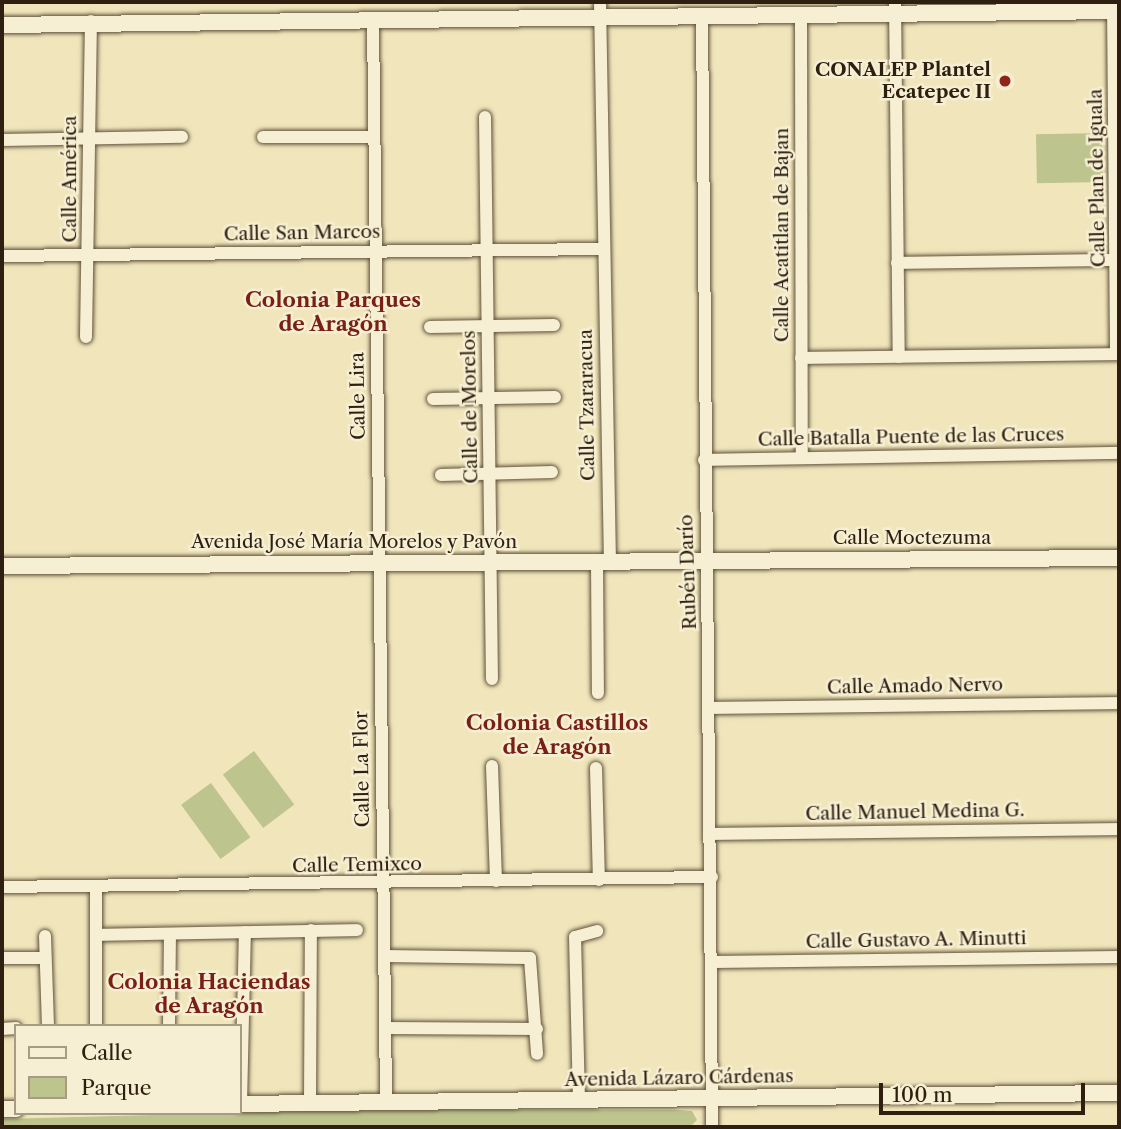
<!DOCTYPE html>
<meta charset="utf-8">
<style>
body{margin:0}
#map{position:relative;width:1121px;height:1129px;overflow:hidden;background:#f1e6bb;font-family:"Libre Caslon Text",serif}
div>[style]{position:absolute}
.green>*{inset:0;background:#bec48d;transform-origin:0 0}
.roads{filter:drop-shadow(0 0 2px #5f513b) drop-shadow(0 0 2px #5f513b)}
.minor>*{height:12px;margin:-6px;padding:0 6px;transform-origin:6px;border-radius:6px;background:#f6efd3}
.tertiary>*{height:16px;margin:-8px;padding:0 8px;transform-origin:8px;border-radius:8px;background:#f6efd3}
.dots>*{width:19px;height:19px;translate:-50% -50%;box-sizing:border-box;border:4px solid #f6efd3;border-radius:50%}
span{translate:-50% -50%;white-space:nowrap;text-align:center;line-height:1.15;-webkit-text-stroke:5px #f6efd3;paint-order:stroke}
.poi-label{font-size:19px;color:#2e1f10;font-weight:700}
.right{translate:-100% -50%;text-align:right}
.street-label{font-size:19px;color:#2e1f10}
.neighbourhood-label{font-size:21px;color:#7a1f14;font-weight:700}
.frame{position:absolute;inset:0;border:4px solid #2e1f10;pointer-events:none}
.legend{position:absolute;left:14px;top:1024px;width:228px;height:91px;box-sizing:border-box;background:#f6efd3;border:2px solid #a69c85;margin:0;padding:9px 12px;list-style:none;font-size:21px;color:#2e1f10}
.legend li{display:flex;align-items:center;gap:14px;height:35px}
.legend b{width:35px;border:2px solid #a69c85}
.scale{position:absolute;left:879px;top:1083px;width:206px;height:32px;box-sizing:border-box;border:4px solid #2e1f10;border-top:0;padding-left:9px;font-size:21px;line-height:24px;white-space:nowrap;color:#2e1f10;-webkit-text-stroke:5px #f6efd3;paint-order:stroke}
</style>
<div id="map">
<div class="green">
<div style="left:1102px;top:133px;width:49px;height:66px;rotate:89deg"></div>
<div style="left:254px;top:751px;width:67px;height:39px;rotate:53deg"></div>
<div style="left:211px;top:783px;width:67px;height:37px;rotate:54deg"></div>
<div style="clip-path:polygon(378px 1109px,680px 1110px,692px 1111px,697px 1120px,690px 1127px,2px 1127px,2px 1119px)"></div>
</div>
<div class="roads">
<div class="minor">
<div style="left:600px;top:2px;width:559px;rotate:88.98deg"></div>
<div style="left:895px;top:2px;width:355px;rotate:89.4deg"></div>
<div style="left:1113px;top:2px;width:352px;rotate:89.5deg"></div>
<div style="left:801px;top:13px;width:445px;rotate:89.9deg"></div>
<div style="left:702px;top:15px;width:1112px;rotate:89.48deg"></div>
<div style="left:373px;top:19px;width:1082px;rotate:89.31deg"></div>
<div style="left:485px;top:117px;width:562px;rotate:89.29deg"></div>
<div style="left:263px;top:137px;width:111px"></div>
<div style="left:2px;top:140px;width:180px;rotate:-1deg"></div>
<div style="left:2px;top:256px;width:600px;rotate:-0.67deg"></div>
<div style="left:897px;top:263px;width:221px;rotate:-0.8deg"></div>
<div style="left:430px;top:327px;width:124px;rotate:-0.9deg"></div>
<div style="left:86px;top:337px;width:316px;rotate:-89.1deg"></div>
<div style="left:801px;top:358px;width:318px;rotate:-0.7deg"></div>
<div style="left:433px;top:399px;width:122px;rotate:-0.9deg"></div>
<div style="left:704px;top:460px;width:415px;rotate:-1deg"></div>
<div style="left:441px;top:475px;width:111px;rotate:-1.5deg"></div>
<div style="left:597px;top:561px;width:132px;rotate:89.6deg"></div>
<div style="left:712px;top:708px;width:407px;rotate:-0.7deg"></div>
<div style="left:492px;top:766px;width:115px;rotate:88deg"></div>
<div style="left:596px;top:768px;width:112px;rotate:88.5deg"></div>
<div style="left:712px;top:834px;width:407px;rotate:-0.7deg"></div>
<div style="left:2px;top:887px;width:710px;rotate:-0.81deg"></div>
<div style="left:97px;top:935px;width:260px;rotate:-1.1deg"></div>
<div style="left:45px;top:936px;width:90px;rotate:88.1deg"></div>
<div style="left:384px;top:956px;width:146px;rotate:0.8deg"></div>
<div style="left:530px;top:958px;width:96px;rotate:85.8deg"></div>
<div style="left:2px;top:958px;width:43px"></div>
<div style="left:713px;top:962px;width:406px;rotate:-0.7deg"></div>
<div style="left:96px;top:1026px;width:139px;rotate:-90deg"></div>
<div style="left:169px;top:1026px;width:91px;rotate:-89.4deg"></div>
<div style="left:385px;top:1028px;width:152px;rotate:0.4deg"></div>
<div style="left:2px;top:1029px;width:14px;rotate:-4deg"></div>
<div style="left:579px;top:1100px;width:163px;rotate:-91.4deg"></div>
<div style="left:575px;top:937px;width:23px;rotate:-15deg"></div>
<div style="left:310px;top:1102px;width:172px;rotate:-89.7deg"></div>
<div style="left:241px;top:1104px;width:172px;rotate:-88.7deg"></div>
</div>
<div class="tertiary">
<div style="left:2px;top:25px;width:1117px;rotate:-0.72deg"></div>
<div style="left:2px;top:566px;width:1117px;rotate:-0.41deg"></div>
<div style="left:240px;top:1104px;width:879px;rotate:-0.72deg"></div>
<div style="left:2px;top:1109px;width:14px"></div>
</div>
</div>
<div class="dots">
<div style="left:1005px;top:81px;background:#8f2418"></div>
</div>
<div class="poi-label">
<span class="right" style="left:991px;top:81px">CONALEP Plantel<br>Ecatepec II</span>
</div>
<div class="street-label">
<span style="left:1097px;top:178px;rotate:-91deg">Calle Plan de Iguala</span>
<span style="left:70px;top:179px;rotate:-90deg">Calle América</span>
<span style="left:302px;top:233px;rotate:-1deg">Calle San Marcos</span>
<span style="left:782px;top:235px;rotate:-90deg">Calle Acatitlan de Bajan</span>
<span style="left:358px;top:396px;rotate:-91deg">Calle Lira</span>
<span style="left:587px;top:405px;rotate:-91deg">Calle Tzararacua</span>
<span style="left:470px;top:407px;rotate:-91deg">Calle de Morelos</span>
<span style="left:911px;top:437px;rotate:-1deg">Calle Batalla Puente de las Cruces</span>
<span style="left:912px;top:538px">Calle Moctezuma</span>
<span style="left:354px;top:542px">Avenida José María Morelos y Pavón</span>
<span style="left:688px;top:572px;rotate:-92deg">Rubén Darío</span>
<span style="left:915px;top:686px;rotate:-1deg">Calle Amado Nervo</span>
<span style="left:362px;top:769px;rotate:-91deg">Calle La Flor</span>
<span style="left:915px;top:812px;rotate:-1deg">Calle Manuel Medina G.</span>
<span style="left:357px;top:865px;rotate:-1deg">Calle Temixco</span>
<span style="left:916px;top:940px;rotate:-1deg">Calle Gustavo A. Minutti</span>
<span style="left:679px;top:1078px;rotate:-1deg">Avenida Lázaro Cárdenas</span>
</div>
<div class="neighbourhood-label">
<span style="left:333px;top:312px">Colonia Parques<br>de Aragón</span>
<span style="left:557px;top:735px">Colonia Castillos<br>de Aragón</span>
<span style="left:209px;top:994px">Colonia Haciendas<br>de Aragón</span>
</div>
<div class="frame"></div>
<ul class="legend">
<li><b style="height:9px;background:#f6efd3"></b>Calle</li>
<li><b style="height:19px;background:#bec48d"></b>Parque</li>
</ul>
<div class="scale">100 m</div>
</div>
